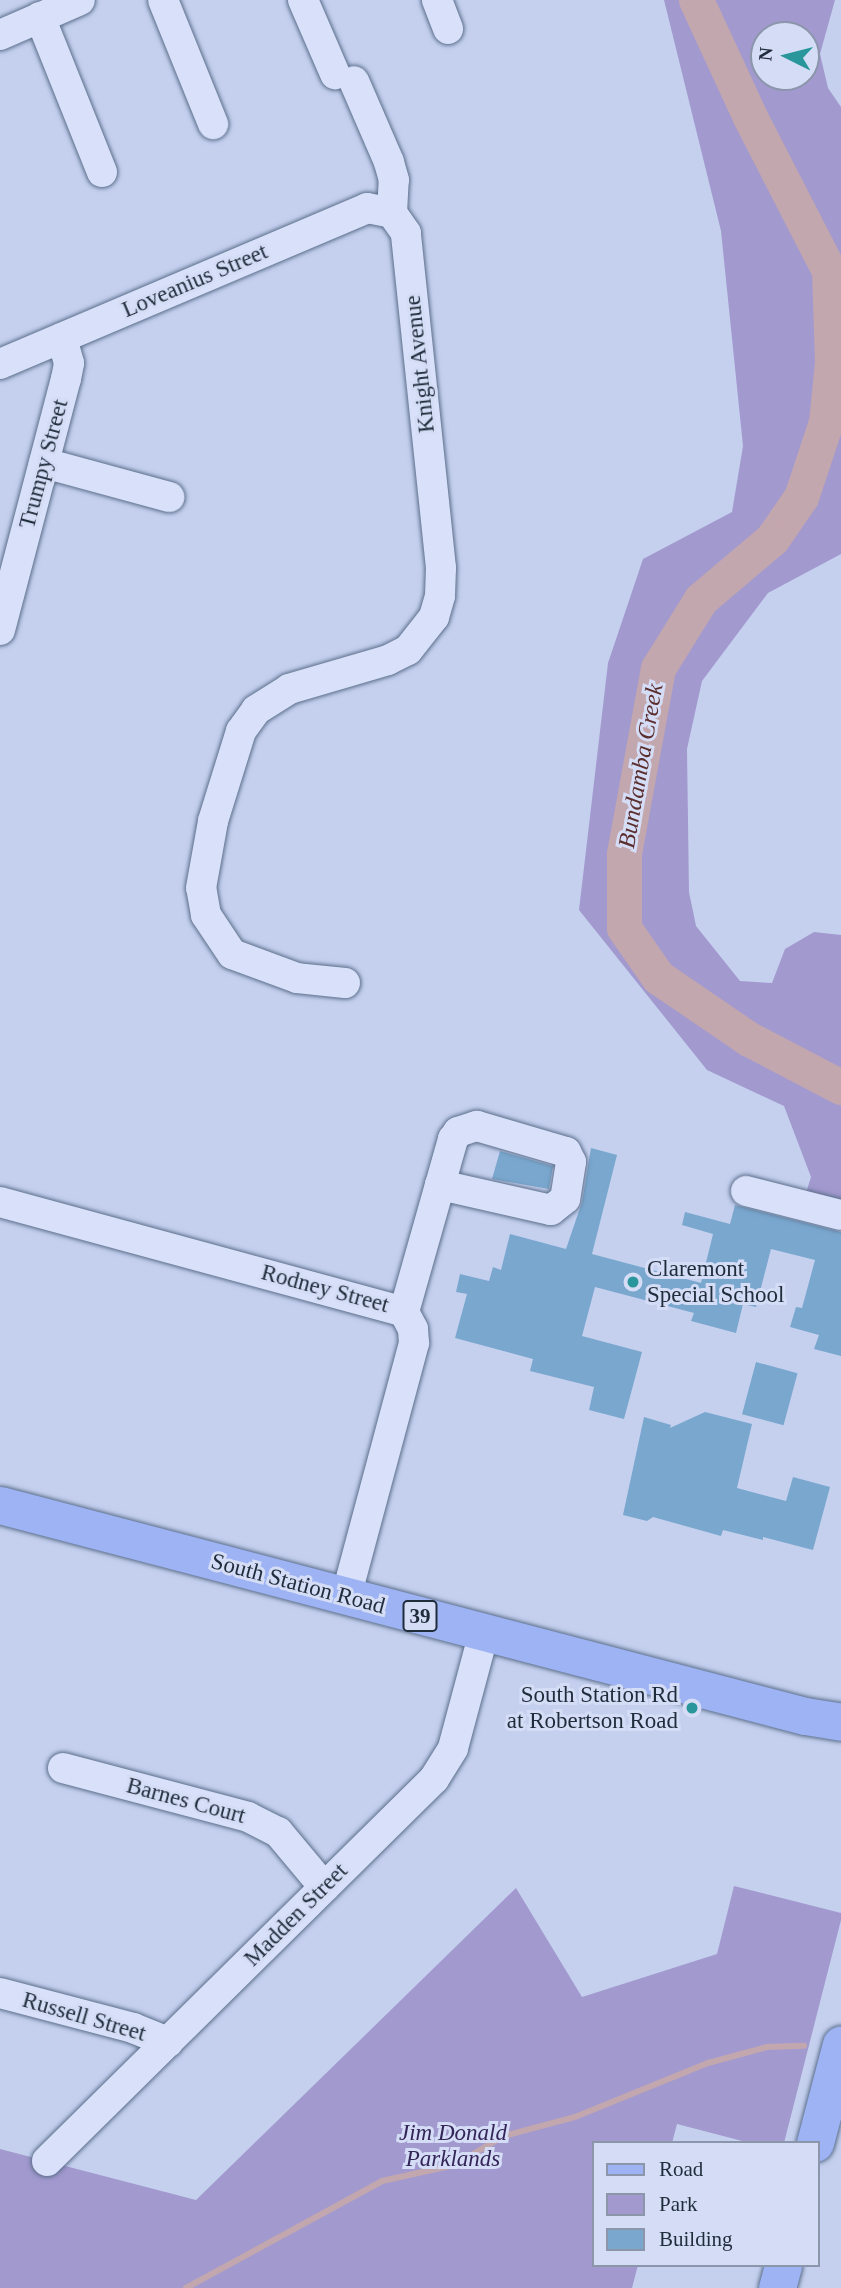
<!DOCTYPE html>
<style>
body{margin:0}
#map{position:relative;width:841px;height:2288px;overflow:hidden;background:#c5d0ef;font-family:"Times New Roman",serif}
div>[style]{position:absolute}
.green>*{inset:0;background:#a299ce}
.stream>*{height:6px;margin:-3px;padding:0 3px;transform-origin:3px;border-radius:3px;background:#c3a7ae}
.river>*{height:35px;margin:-17.5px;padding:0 17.5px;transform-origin:17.5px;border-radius:17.5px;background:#c3a7ae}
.building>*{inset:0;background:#7aa7ce;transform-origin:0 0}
.roads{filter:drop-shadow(0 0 2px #5b6f8b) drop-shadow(0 0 2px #5b6f8b)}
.minor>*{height:30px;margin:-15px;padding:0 15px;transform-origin:15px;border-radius:15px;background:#d9e1fa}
.major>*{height:37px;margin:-18.5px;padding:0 18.5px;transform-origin:18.5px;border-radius:18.5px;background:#9db3f3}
.dots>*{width:19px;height:19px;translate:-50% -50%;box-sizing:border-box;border:4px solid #d5ddf6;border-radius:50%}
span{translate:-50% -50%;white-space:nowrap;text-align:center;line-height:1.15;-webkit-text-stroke:6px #d5ddf6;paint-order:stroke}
.shield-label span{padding:2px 5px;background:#d5ddf6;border:2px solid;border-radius:5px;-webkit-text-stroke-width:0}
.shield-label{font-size:21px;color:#1f2c3b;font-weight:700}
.street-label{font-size:23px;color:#1f2c3b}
.poi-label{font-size:23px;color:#1f2c3b}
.left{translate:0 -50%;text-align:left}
.right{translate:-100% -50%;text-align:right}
.park-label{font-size:23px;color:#342558;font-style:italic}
.water-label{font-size:24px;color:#5b2e2e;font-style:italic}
.legend{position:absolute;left:592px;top:2141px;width:228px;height:126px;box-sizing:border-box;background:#d5ddf6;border:2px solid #8c96ab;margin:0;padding:9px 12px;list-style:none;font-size:21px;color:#1f2c3b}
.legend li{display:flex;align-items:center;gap:14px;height:35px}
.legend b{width:35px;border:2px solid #8c96ab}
.north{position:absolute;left:750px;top:21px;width:70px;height:70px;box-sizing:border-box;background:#d5ddf6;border:2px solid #8c96ab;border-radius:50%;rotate:276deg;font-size:19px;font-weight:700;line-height:28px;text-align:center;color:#1f2c3b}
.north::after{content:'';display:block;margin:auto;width:24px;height:32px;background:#29969b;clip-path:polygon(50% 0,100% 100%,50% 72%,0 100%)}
</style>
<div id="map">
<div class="green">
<div style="clip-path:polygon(evenodd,664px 0,835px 0,820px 54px,828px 88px,841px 107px,841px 554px,768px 593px,702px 681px,687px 749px,689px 892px,696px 926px,740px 981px,772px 983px,785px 949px,814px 932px,841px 935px,841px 1202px,806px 1193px,811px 1177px,784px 1106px,707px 1070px,579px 910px,608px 663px,643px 559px,732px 512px,743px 446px,721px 231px,664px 0,764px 35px,806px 35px,806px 77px,764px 77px,764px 35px)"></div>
<div style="clip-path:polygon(734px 1886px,841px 1913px,841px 1920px,784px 2143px,750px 2143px,677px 2124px,672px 2143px,594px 2143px,594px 2265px,638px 2265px,632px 2288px,0 2288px,0 2149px,196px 2200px,516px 1888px,582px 1997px,717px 1954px)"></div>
</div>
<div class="stream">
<div style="left:186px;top:2288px;width:223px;rotate:-28.6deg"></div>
<div style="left:382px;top:2181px;width:74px;rotate:-12.5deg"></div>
<div style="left:454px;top:2165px;width:58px;rotate:-30.1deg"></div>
<div style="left:504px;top:2136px;width:73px;rotate:-15deg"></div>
<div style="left:575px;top:2117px;width:144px;rotate:-22.1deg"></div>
<div style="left:708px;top:2063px;width:61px;rotate:-15.2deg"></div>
<div style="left:767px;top:2047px;width:37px;rotate:-2deg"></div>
</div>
<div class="river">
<div style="left:696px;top:0;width:129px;rotate:65.2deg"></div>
<div style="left:750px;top:117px;width:173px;rotate:62.8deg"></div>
<div style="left:829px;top:271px;width:91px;rotate:88.1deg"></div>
<div style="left:832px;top:362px;width:60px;rotate:95.7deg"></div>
<div style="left:826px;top:422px;width:79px;rotate:108.4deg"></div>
<div style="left:801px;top:497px;width:51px;rotate:124.6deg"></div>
<div style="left:772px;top:539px;width:93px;rotate:139.8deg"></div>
<div style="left:701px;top:599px;width:81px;rotate:121.9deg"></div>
<div style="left:658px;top:668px;width:189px;rotate:100.4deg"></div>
<div style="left:624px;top:854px;width:74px;rotate:90deg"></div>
<div style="left:624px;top:928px;width:60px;rotate:55.2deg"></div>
<div style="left:658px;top:977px;width:110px;rotate:34.3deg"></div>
<div style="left:749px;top:1039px;width:104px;rotate:27.6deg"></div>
</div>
<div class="building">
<div style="clip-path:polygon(591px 1148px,617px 1155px,592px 1254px,701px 1283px,713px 1234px,682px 1225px,685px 1212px,730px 1224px,735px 1205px,841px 1232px,841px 1356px,814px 1349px,819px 1335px,790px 1327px,796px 1307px,802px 1308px,815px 1260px,771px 1249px,756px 1307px,743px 1304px,736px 1333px,691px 1321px,694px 1313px,595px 1287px,582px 1336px,642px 1352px,624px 1419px,589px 1410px,594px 1387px,530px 1371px,533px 1359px,455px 1338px,467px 1294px,456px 1292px,460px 1274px,489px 1281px,493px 1267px,501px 1270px,510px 1234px,566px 1249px,582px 1202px)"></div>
<div style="clip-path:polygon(500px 1151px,553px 1166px,549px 1189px,492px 1179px)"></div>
<div style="left:756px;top:1362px;width:43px;height:54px;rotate:15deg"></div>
<div style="clip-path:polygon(705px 1412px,752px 1424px,737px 1488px,786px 1501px,793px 1477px,830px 1487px,813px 1550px,763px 1537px,763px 1540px,723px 1530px,721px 1536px,653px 1517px,647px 1521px,623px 1515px,644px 1417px,671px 1425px,670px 1428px)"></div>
</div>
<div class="roads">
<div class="minor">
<div style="left:163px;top:0;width:134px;rotate:68deg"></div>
<div style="left:303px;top:0;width:81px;rotate:66.6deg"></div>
<div style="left:437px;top:0;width:31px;rotate:69deg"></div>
<div style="left:40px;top:17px;width:167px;rotate:68.2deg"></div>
<div style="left:0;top:35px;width:87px;rotate:-23.6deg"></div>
<div style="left:0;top:364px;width:399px;rotate:-23deg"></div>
<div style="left:367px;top:208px;width:25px;rotate:11deg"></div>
<div style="left:44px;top:463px;width:130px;rotate:15.2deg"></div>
<div style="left:0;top:630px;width:260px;rotate:-75.3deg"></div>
<div style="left:66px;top:379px;width:16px;rotate:-79deg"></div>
<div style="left:69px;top:363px;width:26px;rotate:-106deg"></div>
<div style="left:345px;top:983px;width:48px;rotate:-174.1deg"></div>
<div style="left:297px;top:978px;width:69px;rotate:-159.7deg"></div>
<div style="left:232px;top:954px;width:47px;rotate:-123.7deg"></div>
<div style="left:206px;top:915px;width:27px;rotate:-100deg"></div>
<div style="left:201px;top:888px;width:68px;rotate:-79.8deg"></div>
<div style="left:213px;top:821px;width:94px;rotate:-72.7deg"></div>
<div style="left:241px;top:731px;width:26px;rotate:-54deg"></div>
<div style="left:256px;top:710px;width:39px;rotate:-32deg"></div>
<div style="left:289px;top:689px;width:103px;rotate:-16.3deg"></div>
<div style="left:388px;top:660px;width:22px;rotate:-27deg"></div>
<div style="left:408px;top:650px;width:42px;rotate:-51.8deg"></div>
<div style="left:434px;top:617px;width:22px;rotate:-74deg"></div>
<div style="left:440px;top:596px;width:28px;rotate:-88deg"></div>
<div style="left:441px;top:568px;width:337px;rotate:-96deg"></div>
<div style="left:406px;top:233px;width:24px;rotate:-125deg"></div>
<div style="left:392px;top:213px;width:33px;rotate:-87deg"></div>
<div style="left:394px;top:180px;width:19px;rotate:-106deg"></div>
<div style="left:389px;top:162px;width:88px;rotate:-113.4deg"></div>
<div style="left:746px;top:1191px;width:98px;rotate:14.2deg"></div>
<div style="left:0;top:1202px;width:419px;rotate:15.2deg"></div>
<div style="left:404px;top:1312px;width:19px;rotate:62deg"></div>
<div style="left:413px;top:1329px;width:14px;rotate:86deg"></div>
<div style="left:414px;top:1343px;width:263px;rotate:105deg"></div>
<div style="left:404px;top:1312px;width:132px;rotate:-74.2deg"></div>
<div style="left:440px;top:1185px;width:48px;rotate:-74.2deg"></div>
<div style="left:453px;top:1139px;width:9px;rotate:-54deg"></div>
<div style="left:458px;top:1132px;width:20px;rotate:-18deg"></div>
<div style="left:477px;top:1126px;width:93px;rotate:16.3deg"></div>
<div style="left:566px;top:1152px;width:11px;rotate:63deg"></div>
<div style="left:571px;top:1162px;width:37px;rotate:99deg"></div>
<div style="left:565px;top:1199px;width:18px;rotate:142deg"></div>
<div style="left:551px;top:1210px;width:114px;rotate:-167.3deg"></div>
<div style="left:63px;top:1768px;width:191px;rotate:14.8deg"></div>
<div style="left:248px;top:1817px;width:34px;rotate:27deg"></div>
<div style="left:278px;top:1832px;width:72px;rotate:50.1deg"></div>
<div style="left:0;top:1993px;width:138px;rotate:14.7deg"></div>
<div style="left:133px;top:2028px;width:38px;rotate:22deg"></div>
<div style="left:47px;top:2161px;width:544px;rotate:-44.63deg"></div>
<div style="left:434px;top:1779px;width:36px;rotate:-58deg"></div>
<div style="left:453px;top:1748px;width:120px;rotate:-75deg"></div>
</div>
<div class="major">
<div style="left:0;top:1505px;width:832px;rotate:14.69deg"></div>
<div style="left:805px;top:1716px;width:36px;rotate:9deg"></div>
<div style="left:815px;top:2143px;width:102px;rotate:-75.3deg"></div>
<div style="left:777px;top:2288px;width:24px;rotate:-75deg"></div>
</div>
</div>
<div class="dots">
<div style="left:633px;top:1282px;background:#29969b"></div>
<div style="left:692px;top:1708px;background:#29969b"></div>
</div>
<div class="shield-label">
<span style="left:420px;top:1616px">39</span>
</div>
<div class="street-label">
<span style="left:195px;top:281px;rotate:-23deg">Loveanius Street</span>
<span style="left:420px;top:364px;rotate:-96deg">Knight Avenue</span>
<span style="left:44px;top:464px;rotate:-75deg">Trumpy Street</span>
<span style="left:325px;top:1289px;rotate:15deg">Rodney Street</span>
<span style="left:298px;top:1584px;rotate:15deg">South Station Road</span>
<span style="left:186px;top:1801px;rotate:15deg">Barnes Court</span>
<span style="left:296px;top:1915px;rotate:-45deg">Madden Street</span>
<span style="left:84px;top:2017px;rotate:16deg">Russell Street</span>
</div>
<div class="poi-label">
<span class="left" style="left:647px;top:1282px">Claremont<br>Special School</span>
<span class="right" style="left:678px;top:1708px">South Station Rd<br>at Robertson Road</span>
</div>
<div class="park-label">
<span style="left:453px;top:2146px">Jim Donald<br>Parklands</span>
</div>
<div class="water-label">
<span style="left:641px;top:766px;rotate:-80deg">Bundamba Creek</span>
</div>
<ul class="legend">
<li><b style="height:9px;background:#9db3f3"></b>Road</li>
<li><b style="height:19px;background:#a299ce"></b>Park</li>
<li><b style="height:19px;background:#7aa7ce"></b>Building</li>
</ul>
<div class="north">N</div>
</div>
